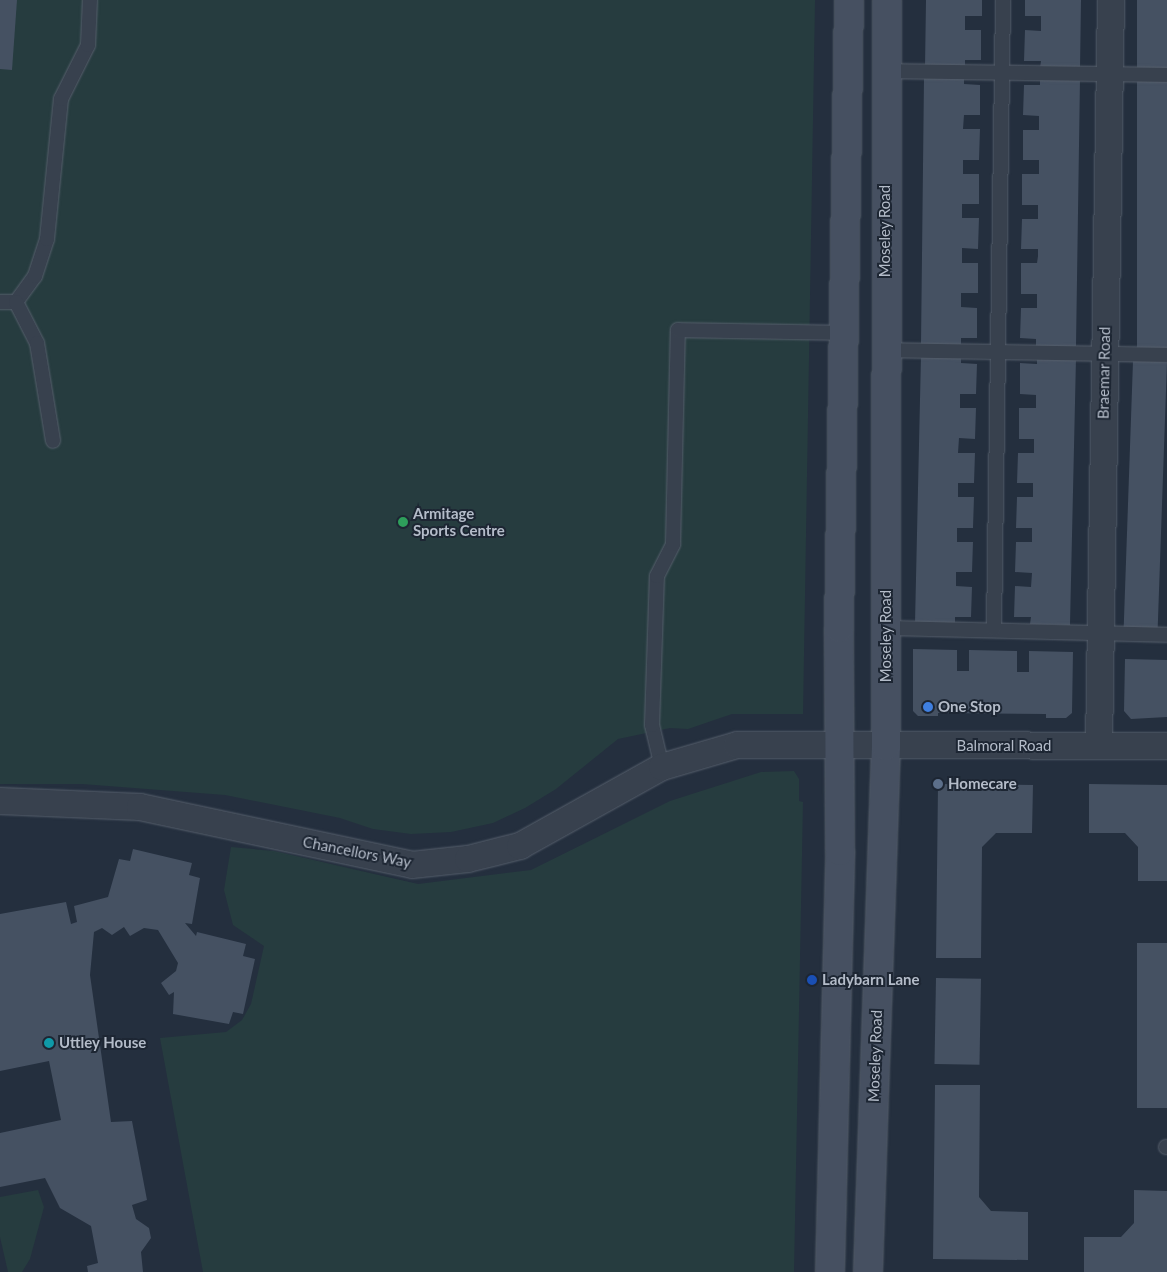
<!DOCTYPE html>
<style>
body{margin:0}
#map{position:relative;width:1167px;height:1272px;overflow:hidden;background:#242f3e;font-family:Lato,sans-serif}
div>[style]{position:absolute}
.green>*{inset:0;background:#263c3f}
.building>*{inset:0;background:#455162;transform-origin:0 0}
.roads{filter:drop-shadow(0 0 1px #565f6c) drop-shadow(0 0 1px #565f6c)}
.lane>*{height:14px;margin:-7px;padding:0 7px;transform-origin:7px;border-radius:7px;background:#38414e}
.street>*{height:26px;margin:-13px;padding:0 13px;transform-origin:13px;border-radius:13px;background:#38414e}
.secondary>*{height:28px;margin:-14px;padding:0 14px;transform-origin:14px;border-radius:14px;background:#465061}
.dots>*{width:14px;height:14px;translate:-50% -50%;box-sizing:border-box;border:2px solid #1d2633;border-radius:50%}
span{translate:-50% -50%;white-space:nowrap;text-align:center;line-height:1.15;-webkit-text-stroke:4px #1d2633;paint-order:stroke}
.street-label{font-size:15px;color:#b4bcc9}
.poi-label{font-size:15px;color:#b4bcc9;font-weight:700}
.left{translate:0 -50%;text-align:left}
</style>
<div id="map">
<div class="green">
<div style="clip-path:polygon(0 0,815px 0,803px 714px,732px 714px,688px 729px,670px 728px,618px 739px,556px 789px,525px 808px,493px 823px,451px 832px,411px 834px,373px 829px,340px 818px,225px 795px,82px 784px,0 784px)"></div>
<div style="clip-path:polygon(794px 771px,799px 779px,799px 801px,803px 802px,794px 1272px,203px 1272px,160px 1038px,226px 1032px,242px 1020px,251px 1004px,264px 946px,233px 925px,224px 890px,231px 847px,274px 851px,418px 884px,531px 870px,670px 801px,761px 772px)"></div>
<div style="clip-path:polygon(38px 1190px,44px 1207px,30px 1259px,22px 1272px,8px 1272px,0 1237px,0 1197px)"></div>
</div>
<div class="building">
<div style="clip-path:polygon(0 0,17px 0,12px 70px,0 69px)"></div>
<div style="clip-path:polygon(926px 0,982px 0,982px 16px,965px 16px,965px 30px,981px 30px,981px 60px,965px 60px,965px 67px,925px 67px)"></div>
<div style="clip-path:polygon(1025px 0,1081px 0,1080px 69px,1040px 68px,1041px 61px,1024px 61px,1025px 30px,1041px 31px,1041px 16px,1025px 16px)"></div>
<div style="left:1137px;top:0;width:30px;height:69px"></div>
<div style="clip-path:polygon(924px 77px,964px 77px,964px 84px,980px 85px,980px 115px,964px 115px,963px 129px,980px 129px,979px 160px,963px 160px,963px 174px,979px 174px,979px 204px,962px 204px,962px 218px,979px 218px,978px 249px,962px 248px,962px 263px,978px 263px,978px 293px,961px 293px,961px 307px,977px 308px,977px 338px,961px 338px,961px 345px,921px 344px)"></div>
<div style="clip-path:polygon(1040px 78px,1080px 79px,1076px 346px,1036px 346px,1036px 339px,1020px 338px,1021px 308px,1037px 308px,1037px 294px,1021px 294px,1021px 263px,1037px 263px,1038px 256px,1038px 249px,1021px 249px,1022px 219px,1038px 219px,1038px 205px,1022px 205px,1022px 174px,1039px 174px,1039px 160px,1023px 160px,1023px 130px,1039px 130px,1039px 116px,1023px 115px,1024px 85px,1040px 85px)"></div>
<div style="left:1137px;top:80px;width:30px;height:268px"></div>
<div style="clip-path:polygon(921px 355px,961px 356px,961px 363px,977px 364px,976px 394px,960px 394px,960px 408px,976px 408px,975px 439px,959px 438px,958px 453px,975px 453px,974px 483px,958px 483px,958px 497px,974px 497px,973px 528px,957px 528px,957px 542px,973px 542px,972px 572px,956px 572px,956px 586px,972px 587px,971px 617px,955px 617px,955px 624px,915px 623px)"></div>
<div style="clip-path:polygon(1037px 357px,1076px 358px,1070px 625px,1030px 624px,1031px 617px,1014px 617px,1015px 586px,1031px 587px,1032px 573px,1015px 572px,1016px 542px,1032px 542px,1032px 528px,1016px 528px,1017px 497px,1033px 497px,1033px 483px,1017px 483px,1018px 453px,1034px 453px,1034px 439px,1019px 439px,1019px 408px,1036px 408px,1036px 395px,1020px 394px,1020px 363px,1037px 364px)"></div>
<div style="left:1133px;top:361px;width:34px;height:268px;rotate:2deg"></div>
<div style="clip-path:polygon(913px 649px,957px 650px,957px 671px,969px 671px,969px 650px,1017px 651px,1017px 672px,1029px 672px,1029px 651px,1073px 652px,1072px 713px,1066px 718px,1046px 718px,1046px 714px,938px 713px,938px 716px,918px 716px,913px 711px)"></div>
<div style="clip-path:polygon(1125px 659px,1167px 660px,1167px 717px,1131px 719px,1124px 711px)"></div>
<div style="clip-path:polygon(938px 784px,1033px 785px,1032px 833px,996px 833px,982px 847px,981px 958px,936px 958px)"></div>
<div style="clip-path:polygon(1089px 784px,1167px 785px,1167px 881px,1138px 881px,1138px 847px,1125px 833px,1089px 833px)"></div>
<div style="clip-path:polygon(133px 849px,192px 863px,189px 875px,200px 878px,192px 924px,185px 923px,196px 936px,197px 932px,246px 944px,243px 956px,255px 959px,243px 1014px,233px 1012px,229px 1024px,173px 1014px,174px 992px,169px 995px,161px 983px,176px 971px,178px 963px,158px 930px,144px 928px,130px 936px,124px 927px,112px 935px,102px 928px,94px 932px,90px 975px,111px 1122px,132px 1121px,147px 1200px,132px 1205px,136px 1219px,149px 1228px,151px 1238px,141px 1252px,143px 1272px,88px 1272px,87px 1266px,98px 1263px,91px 1226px,60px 1208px,45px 1178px,0 1187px,0 1133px,61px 1120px,49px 1061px,0 1071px,0 914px,66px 902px,71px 924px,77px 922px,74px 906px,108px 897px,119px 859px,130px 861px)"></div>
<div style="left:1137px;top:943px;width:30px;height:165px"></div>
<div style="left:936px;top:978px;width:45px;height:86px;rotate:1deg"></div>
<div style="clip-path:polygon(935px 1085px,980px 1085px,979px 1197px,991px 1211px,1028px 1212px,1028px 1260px,933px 1259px)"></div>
<div style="clip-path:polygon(1134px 1190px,1167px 1191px,1167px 1272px,1084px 1272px,1084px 1237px,1121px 1237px,1134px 1223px)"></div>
</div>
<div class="roads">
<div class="lane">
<div style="left:886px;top:71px;width:281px;rotate:0.8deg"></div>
<div style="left:0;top:302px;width:16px"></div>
<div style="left:16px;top:302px;width:32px;rotate:-54deg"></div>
<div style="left:35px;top:276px;width:39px;rotate:-72deg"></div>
<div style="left:47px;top:239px;width:141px;rotate:-84.3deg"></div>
<div style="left:61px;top:99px;width:60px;rotate:-63.4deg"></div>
<div style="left:88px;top:45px;width:45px;rotate:-87.5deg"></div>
<div style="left:16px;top:302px;width:46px;rotate:62.9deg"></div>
<div style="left:37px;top:343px;width:99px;rotate:80.7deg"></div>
<div style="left:885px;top:350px;width:282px;rotate:1deg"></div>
<div style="left:886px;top:628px;width:281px;rotate:1.4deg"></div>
<div style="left:994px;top:629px;width:629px;rotate:-89.18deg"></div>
<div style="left:662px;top:767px;width:43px;rotate:-103.4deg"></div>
<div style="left:652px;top:725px;width:149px;rotate:-88.1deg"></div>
<div style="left:657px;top:576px;width:36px;rotate:-63deg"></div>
<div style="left:673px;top:544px;width:214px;rotate:-88.7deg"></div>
<div style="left:678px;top:330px;width:166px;rotate:1deg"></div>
<div style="left:1166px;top:1147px;width:1px"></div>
</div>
<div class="street">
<div style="left:1099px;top:746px;width:746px;rotate:-89.08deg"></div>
<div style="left:0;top:801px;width:140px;rotate:2.5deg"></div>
<div style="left:140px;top:807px;width:278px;rotate:12deg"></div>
<div style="left:412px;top:865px;width:56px;rotate:-6.1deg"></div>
<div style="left:468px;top:859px;width:54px;rotate:-14deg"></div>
<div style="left:520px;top:846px;width:162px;rotate:-29.1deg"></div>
<div style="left:662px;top:767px;width:78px;rotate:-16.3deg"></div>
<div style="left:737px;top:745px;width:430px;rotate:0.1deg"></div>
</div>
<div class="secondary">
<div style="left:830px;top:1272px;width:421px;rotate:-88.6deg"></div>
<div style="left:840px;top:851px;width:223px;rotate:-90.3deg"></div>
<div style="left:839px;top:628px;width:628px;rotate:-89.09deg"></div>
<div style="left:868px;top:1272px;width:526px;rotate:-88.04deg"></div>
<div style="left:886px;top:746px;width:746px;rotate:-89.92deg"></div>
</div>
</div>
<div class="dots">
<div style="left:403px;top:522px;background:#2e9e5b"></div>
<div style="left:928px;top:707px;background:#3f7fe0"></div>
<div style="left:938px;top:784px;background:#5c6f8a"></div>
<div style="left:812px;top:980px;background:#1a4fb4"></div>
<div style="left:49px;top:1043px;background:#0f9aa8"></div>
</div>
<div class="street-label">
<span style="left:885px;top:231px;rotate:-90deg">Moseley Road</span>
<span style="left:1104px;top:373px;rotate:-89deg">Braemar Road</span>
<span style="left:886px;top:636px;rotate:-90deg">Moseley Road</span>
<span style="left:1004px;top:746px">Balmoral Road</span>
<span style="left:357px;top:852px;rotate:11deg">Chancellors Way</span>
<span style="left:875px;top:1056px;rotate:-88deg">Moseley Road</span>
</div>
<div class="poi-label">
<span class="left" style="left:413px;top:522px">Armitage<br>Sports Centre</span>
<span class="left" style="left:938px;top:707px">One Stop</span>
<span class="left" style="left:948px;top:784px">Homecare</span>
<span class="left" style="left:822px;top:980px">Ladybarn Lane</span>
<span class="left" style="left:59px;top:1043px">Uttley House</span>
</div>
</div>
